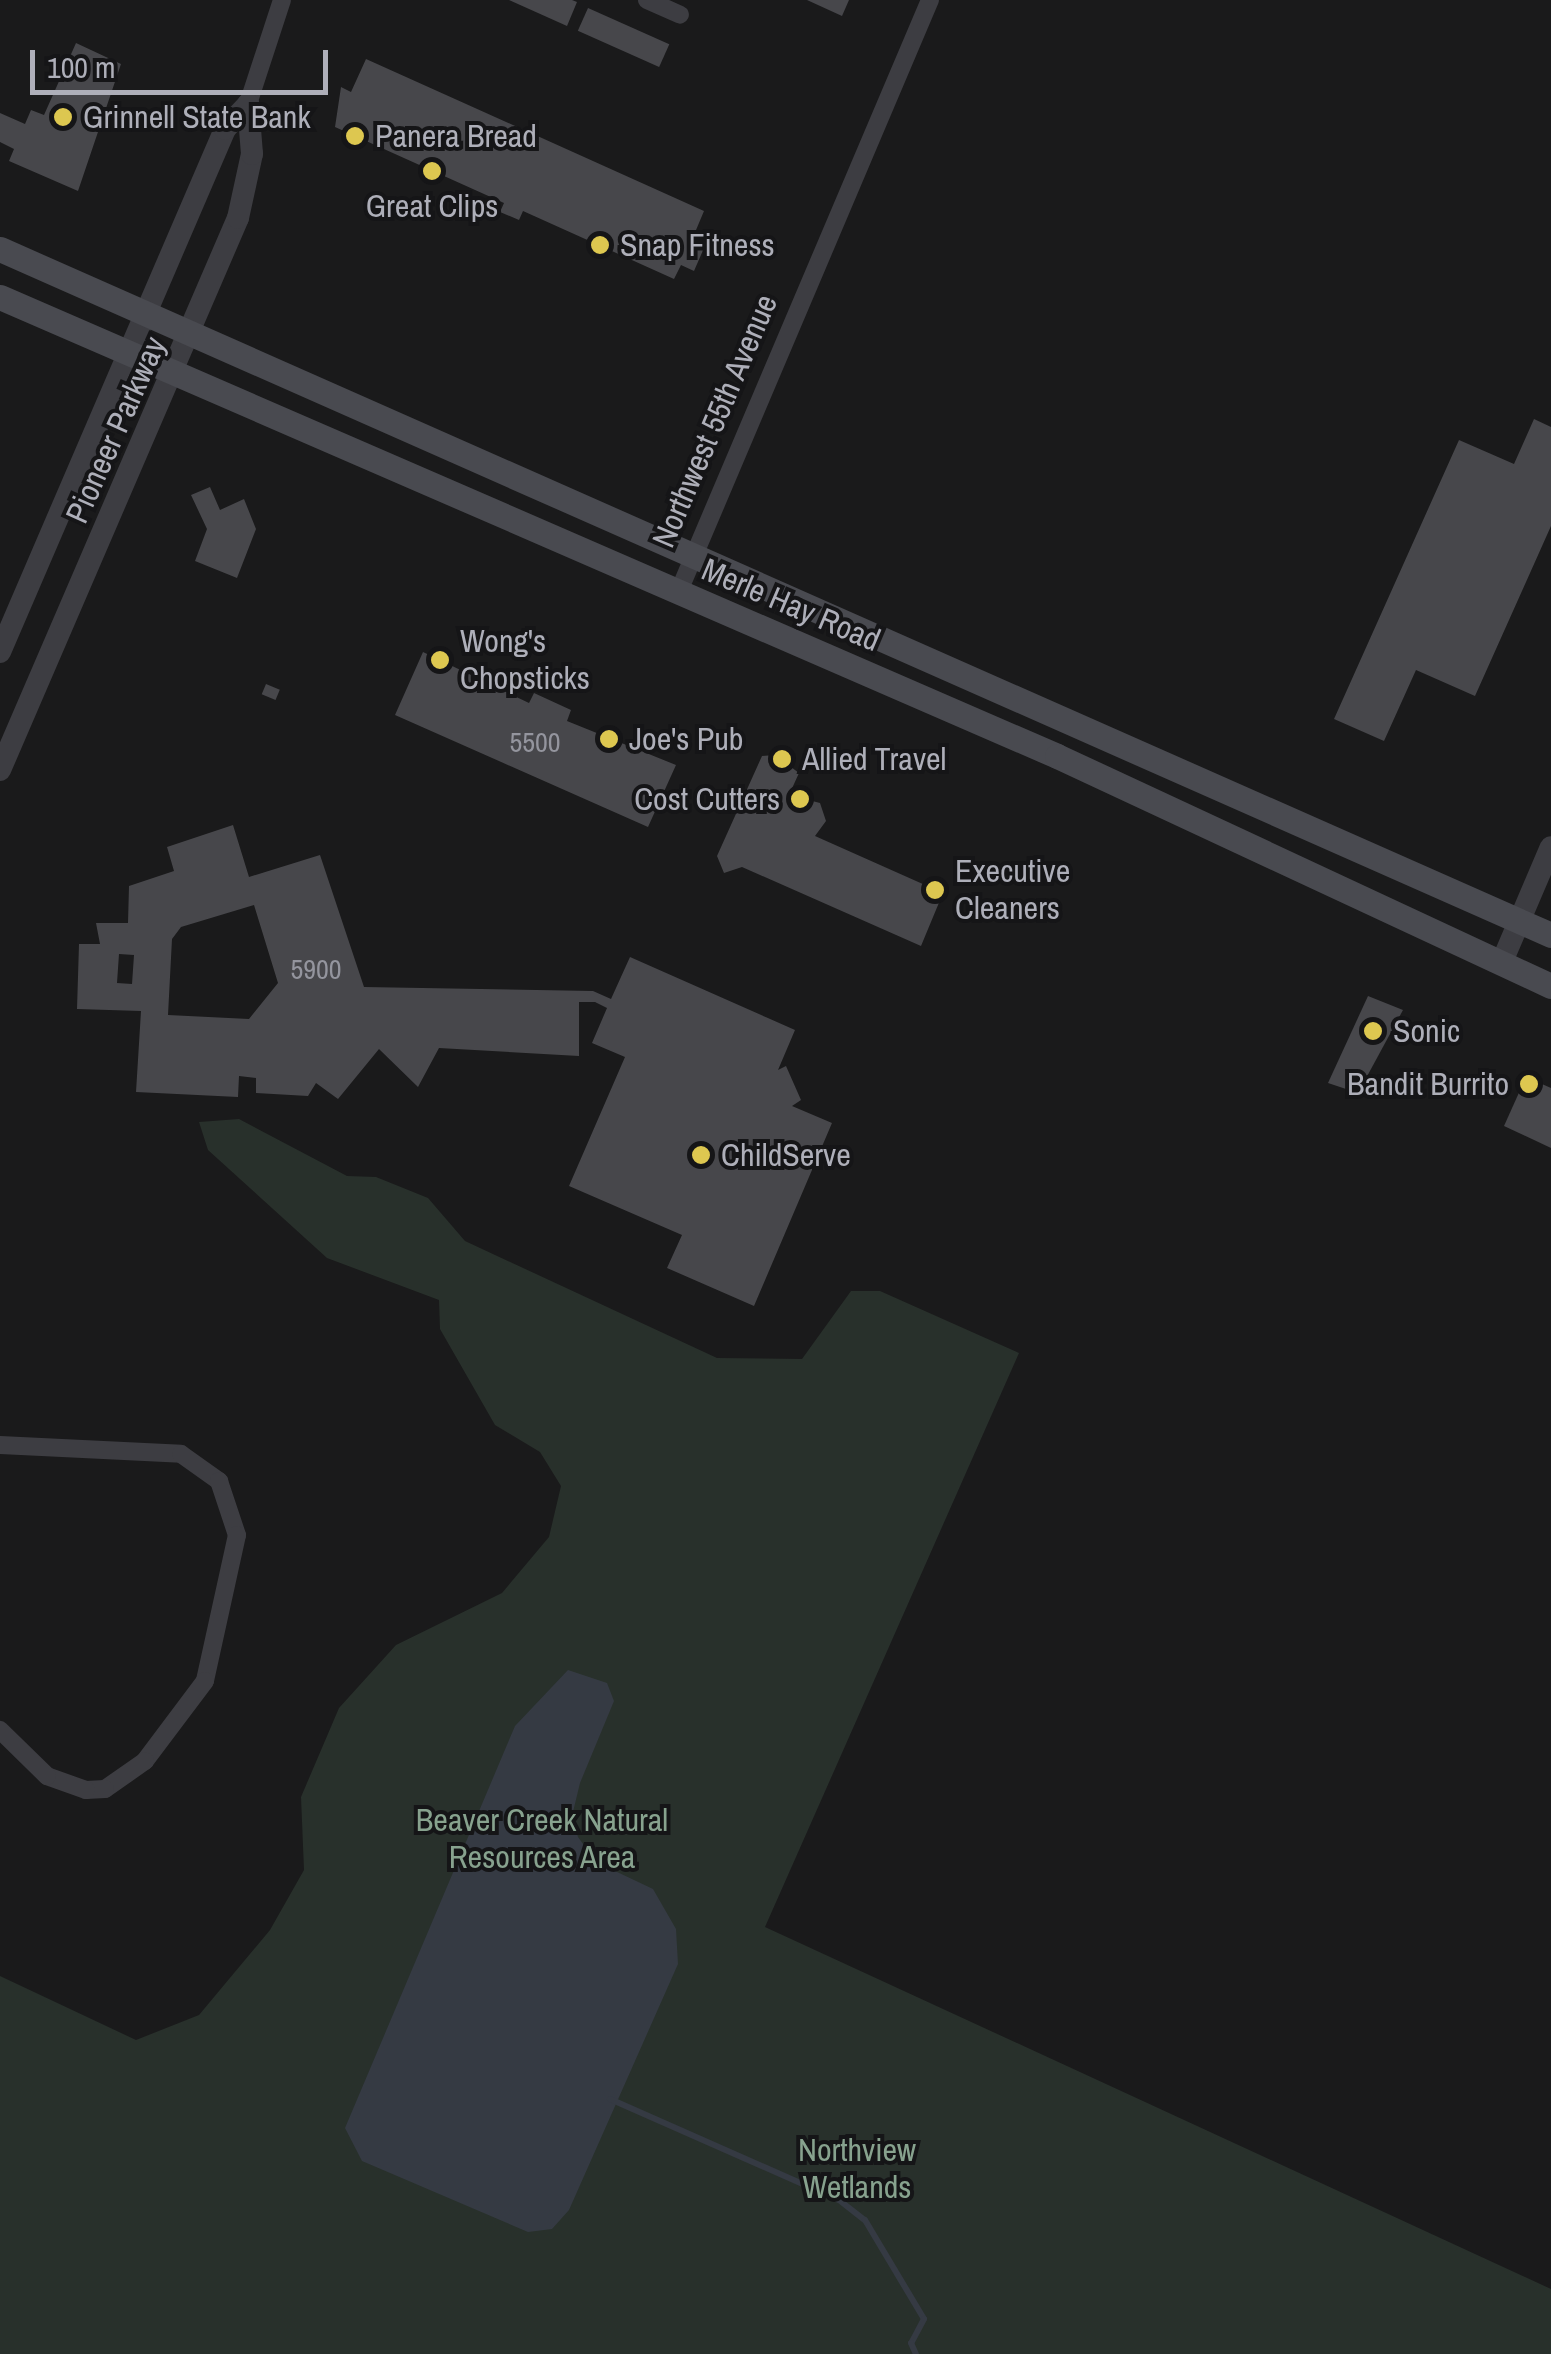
<!DOCTYPE html>
<style>
body{margin:0}
#map{position:relative;width:1551px;height:2354px;overflow:hidden;background:#1a1a1b;font-family:"Archivo Narrow",sans-serif}
div>[style]{position:absolute}
.green>*{inset:0;background:#28302b}
.water>*{inset:0;background:#353a43}
.stream>*{height:6px;margin:-3px;padding:0 3px;transform-origin:3px;border-radius:3px;background:#353a43}
.building>*{inset:0;background:#47474b;transform-origin:0 0}
.minor>*{height:18px;margin:-9px;padding:0 9px;transform-origin:9px;border-radius:9px;background:#3d3d42}
.tertiary>*{height:22px;margin:-11px;padding:0 11px;transform-origin:11px;border-radius:11px;background:#3d3d42}
.secondary>*{height:25px;margin:-12.5px;padding:0 12.5px;transform-origin:12.5px;border-radius:12.5px;background:#494a50}
.dots>*{width:28px;height:28px;translate:-50% -50%;box-sizing:border-box;border:5px solid #151517;border-radius:50%}
span{translate:-50% -50%;white-space:nowrap;text-align:center;line-height:1.15;-webkit-text-stroke:8px #151517;paint-order:stroke}
.number-label{font-size:28px;color:#94959e}
.number-label span{-webkit-text-stroke-width:0}
.poi-label{font-size:32px;color:#aeafb9}
.left{translate:0 -50%;text-align:left}
.right{translate:-100% -50%;text-align:right}
.street-label{font-size:32px;color:#aeafb9}
.park-label{font-size:32px;color:#87a28e}
.scale{position:absolute;left:30px;top:50px;width:298px;height:45px;box-sizing:border-box;border:5px solid #aeafb9;border-top:0;padding-left:12px;font-size:30px;line-height:35px;white-space:nowrap;color:#aeafb9;-webkit-text-stroke:8px #151517;paint-order:stroke}
</style>
<div id="map">
<div class="green">
<div style="clip-path:polygon(239px 1119px,347px 1176px,376px 1177px,428px 1198px,465px 1241px,717px 1358px,802px 1359px,851px 1291px,880px 1291px,1019px 1353px,765px 1927px,1551px 2289px,1551px 2354px,0 2354px,0 1976px,136px 2040px,199px 2015px,270px 1930px,304px 1870px,301px 1797px,339px 1708px,396px 1645px,502px 1593px,549px 1537px,561px 1486px,540px 1452px,495px 1425px,440px 1329px,439px 1300px,327px 1258px,208px 1150px,199px 1122px)"></div>
</div>
<div class="water">
<div style="clip-path:polygon(568px 1670px,607px 1683px,614px 1701px,580px 1783px,572px 1816px,578px 1837px,596px 1862px,653px 1889px,676px 1929px,678px 1964px,569px 2210px,552px 2229px,528px 2232px,362px 2161px,345px 2128px,515px 1726px)"></div>
</div>
<div class="stream">
<div style="left:610px;top:2099px;width:250px;rotate:23.8deg"></div>
<div style="left:839px;top:2200px;width:33px;rotate:38deg"></div>
<div style="left:865px;top:2220px;width:115px;rotate:59.2deg"></div>
<div style="left:924px;top:2319px;width:27px;rotate:118deg"></div>
<div style="left:911px;top:2343px;width:12px;rotate:66deg"></div>
</div>
<div class="building">
<div style="clip-path:polygon(509px 0,572px 0,577px 2px,567px 26px)"></div>
<div style="clip-path:polygon(807px 0,849px 0,842px 16px)"></div>
<div style="left:588px;top:8px;width:89px;height:25px;rotate:24deg"></div>
<div style="clip-path:polygon(76px 43px,121px 64px,78px 191px,9px 161px,14px 149px,0 142px,0 113px,25px 124px,31px 110px,44px 115px)"></div>
<div style="clip-path:polygon(366px 59px,704px 211px,691px 242px,704px 248px,694px 271px,681px 265px,674px 279px,523px 211px,519px 220px,500px 212px,504px 203px,335px 127px,341px 87px,351px 92px)"></div>
<div style="clip-path:polygon(1534px 419px,1551px 427px,1551px 526px,1475px 696px,1416px 670px,1384px 741px,1334px 719px,1459px 440px,1514px 464px)"></div>
<div style="clip-path:polygon(210px 487px,220px 510px,244px 499px,256px 529px,237px 578px,195px 561px,207px 529px,191px 495px)"></div>
<div style="clip-path:polygon(423px 652px,529px 703px,534px 693px,571px 710px,567px 721px,676px 765px,648px 827px,395px 715px)"></div>
<div style="left:266px;top:684px;width:15px;height:11px;rotate:23deg"></div>
<div style="clip-path:polygon(775px 755px,799px 773px,789px 795px,820px 803px,826px 821px,815px 836px,943px 893px,921px 946px,742px 867px,724px 873px,717px 856px,762px 756px)"></div>
<div style="clip-path:polygon(evenodd,233px 825px,249px 877px,320px 855px,364px 987px,593px 991px,611px 999px,630px 957px,795px 1030px,778px 1070px,786px 1066px,801px 1100px,792px 1106px,832px 1123px,754px 1306px,667px 1268px,682px 1235px,569px 1186px,625px 1057px,592px 1043px,607px 1008px,595px 1002px,579px 1002px,579px 1056px,439px 1048px,418px 1087px,379px 1049px,338px 1099px,316px 1083px,308px 1096px,256px 1093px,256px 1078px,239px 1076px,238px 1097px,136px 1092px,141px 1011px,77px 1009px,79px 944px,100px 944px,96px 923px,128px 923px,129px 886px,174px 871px,167px 847px,233px 825px,254px 905px,278px 983px,249px 1019px,168px 1015px,172px 939px,181px 927px,254px 905px,233px 825px,119px 954px,134px 955px,132px 984px,117px 983px,119px 954px)"></div>
<div style="clip-path:polygon(1368px 996px,1403px 1010px,1358px 1093px,1328px 1083px)"></div>
<div style="clip-path:polygon(1526px 1077px,1551px 1088px,1551px 1148px,1504px 1126px)"></div>
</div>
<div class="minor">
<div style="left:647px;top:0;width:36px;rotate:24deg"></div>
<div style="left:248px;top:104px;width:109px;rotate:-71.9deg"></div>
<div style="left:679px;top:591px;width:642px;rotate:-66.99deg"></div>
<div style="left:0;top:1445px;width:181px;rotate:2.8deg"></div>
<div style="left:181px;top:1454px;width:47px;rotate:35.4deg"></div>
<div style="left:219px;top:1481px;width:57px;rotate:71.6deg"></div>
<div style="left:237px;top:1535px;width:149px;rotate:102.4deg"></div>
<div style="left:205px;top:1681px;width:100px;rotate:126.9deg"></div>
<div style="left:145px;top:1761px;width:49px;rotate:145deg"></div>
<div style="left:105px;top:1789px;width:19px;rotate:177deg"></div>
<div style="left:86px;top:1790px;width:41px;rotate:-160.3deg"></div>
<div style="left:47px;top:1776px;width:66px;rotate:-135.6deg"></div>
</div>
<div class="tertiary">
<div style="left:0;top:652px;width:569px;rotate:-66.72deg"></div>
<div style="left:225px;top:129px;width:34px;rotate:-47deg"></div>
<div style="left:0;top:770px;width:601px;rotate:-66.68deg"></div>
<div style="left:238px;top:218px;width:66px;rotate:-77.7deg"></div>
<div style="left:252px;top:154px;width:50px;rotate:-94.6deg"></div>
<div style="left:1501px;top:964px;width:127px;rotate:-66.9deg"></div>
</div>
<div class="secondary">
<div style="left:0;top:249px;width:1696px;rotate:23.86deg"></div>
<div style="left:0;top:297px;width:1152px;rotate:23.47deg"></div>
<div style="left:1057px;top:756px;width:545px;rotate:24.97deg"></div>
</div>
<div class="dots">
<div style="left:63px;top:117px;background:#ddc750"></div>
<div style="left:355px;top:136px;background:#ddc750"></div>
<div style="left:432px;top:171px;background:#ddc750"></div>
<div style="left:600px;top:245px;background:#ddc750"></div>
<div style="left:440px;top:660px;background:#ddc750"></div>
<div style="left:609px;top:739px;background:#ddc750"></div>
<div style="left:782px;top:759px;background:#ddc750"></div>
<div style="left:800px;top:799px;background:#ddc750"></div>
<div style="left:935px;top:890px;background:#ddc750"></div>
<div style="left:1373px;top:1031px;background:#ddc750"></div>
<div style="left:1529px;top:1084px;background:#ddc750"></div>
<div style="left:701px;top:1155px;background:#ddc750"></div>
</div>
<div class="number-label">
<span style="left:535px;top:742px">5500</span>
<span style="left:316px;top:969px">5900</span>
</div>
<div class="poi-label">
<span class="left" style="left:83px;top:117px">Grinnell State Bank</span>
<span class="left" style="left:375px;top:136px">Panera Bread</span>
<span style="left:432px;top:206px">Great Clips</span>
<span class="left" style="left:620px;top:245px">Snap Fitness</span>
<span class="left" style="left:460px;top:660px">Wong's<br>Chopsticks</span>
<span class="left" style="left:629px;top:739px">Joe's Pub</span>
<span class="left" style="left:802px;top:759px">Allied Travel</span>
<span class="right" style="left:780px;top:799px">Cost Cutters</span>
<span class="left" style="left:955px;top:890px">Executive<br>Cleaners</span>
<span class="left" style="left:1393px;top:1031px">Sonic</span>
<span class="right" style="left:1509px;top:1084px">Bandit Burrito</span>
<span class="left" style="left:721px;top:1155px">ChildServe</span>
</div>
<div class="street-label">
<span style="left:715px;top:421px;rotate:-67deg">Northwest 55th Avenue</span>
<span style="left:116px;top:430px;rotate:-66deg">Pioneer Parkway</span>
<span style="left:791px;top:605px;rotate:23deg">Merle Hay Road</span>
</div>
<div class="park-label">
<span style="left:542px;top:1839px">Beaver Creek Natural<br>Resources Area</span>
<span style="left:857px;top:2169px">Northview<br>Wetlands</span>
</div>
<div class="scale">100 m</div>
</div>
